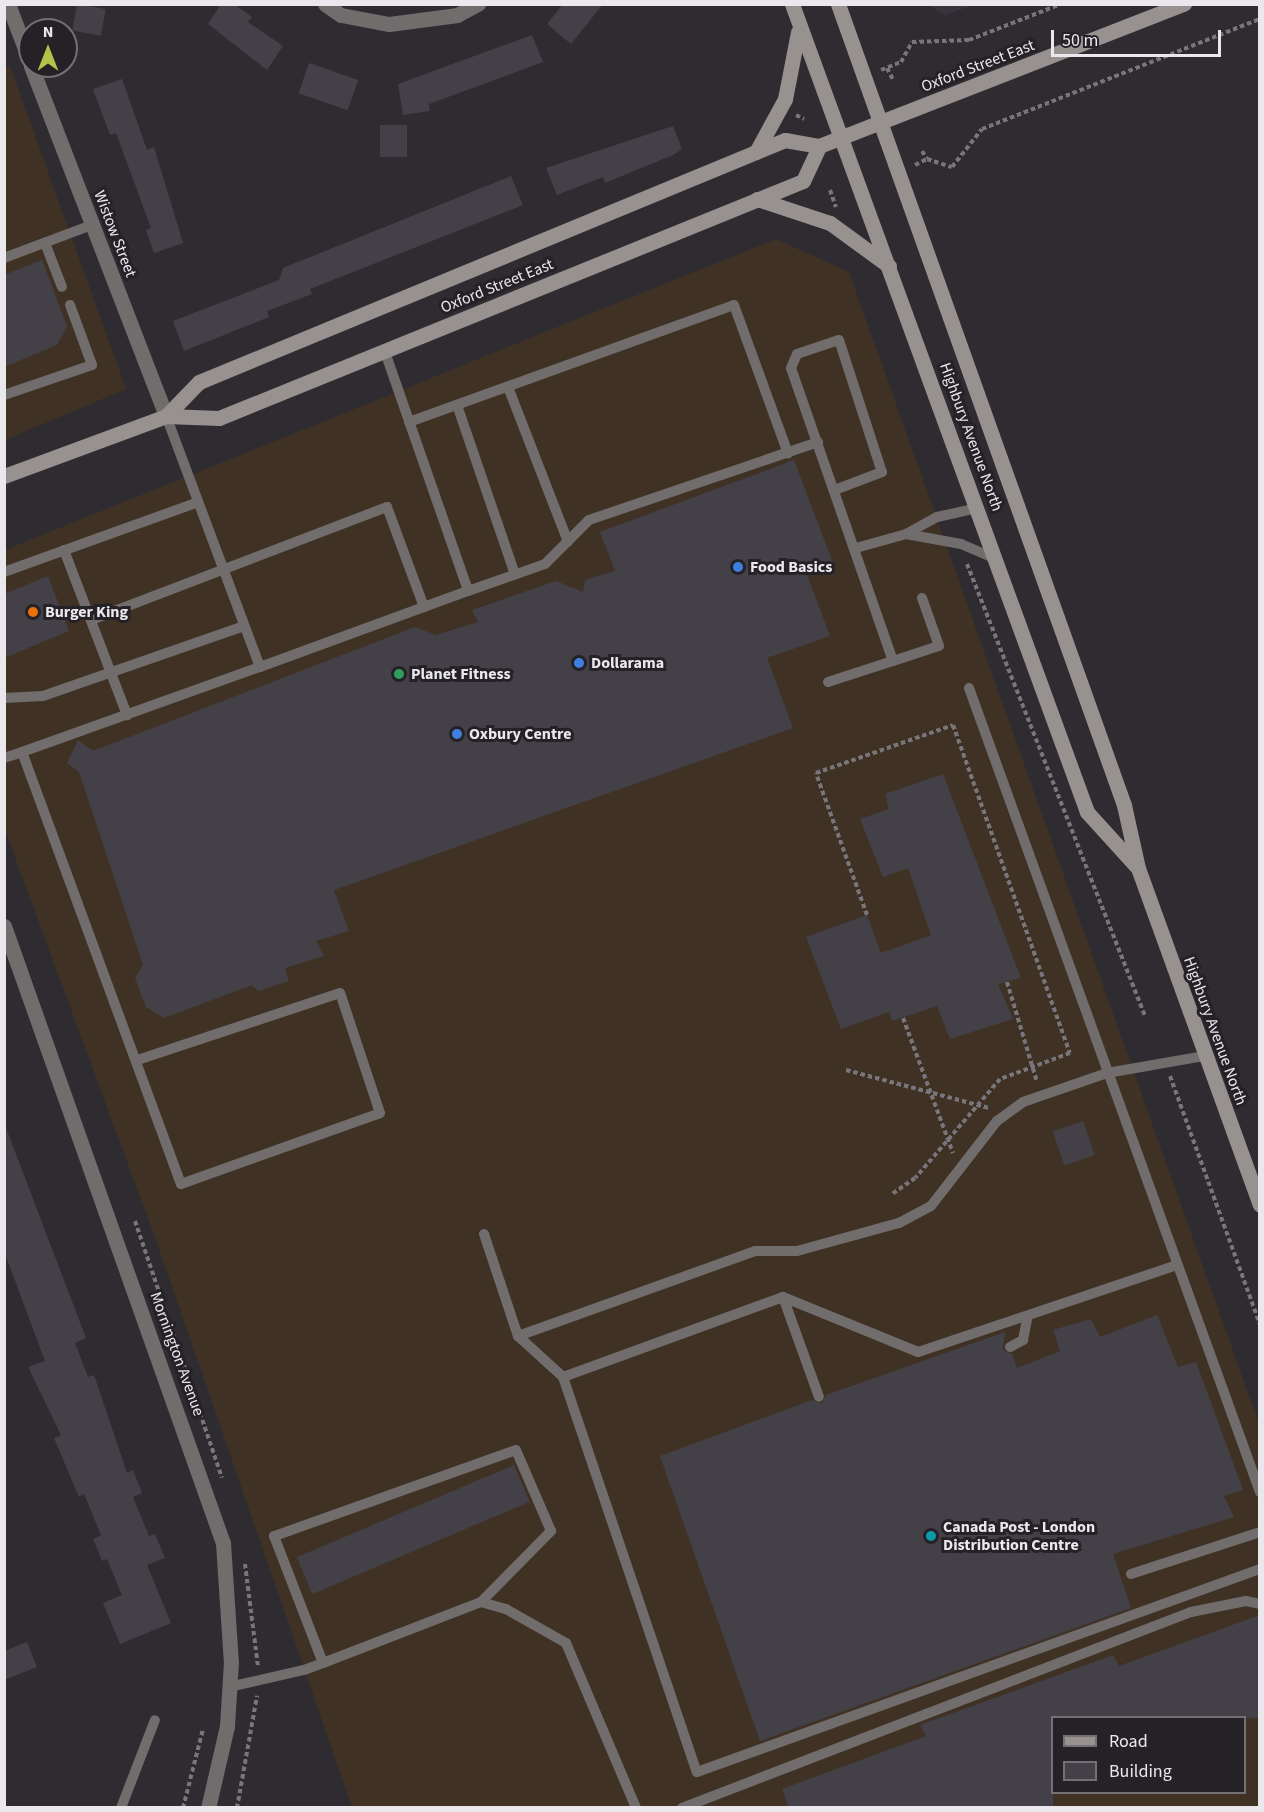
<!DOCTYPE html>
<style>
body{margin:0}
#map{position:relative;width:1264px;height:1812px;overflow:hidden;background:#2f2c31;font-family:"Source Sans 3",sans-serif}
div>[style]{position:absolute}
.commercial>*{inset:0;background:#3f3224}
.built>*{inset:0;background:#39333e}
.building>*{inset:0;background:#434147;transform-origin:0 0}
.path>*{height:4px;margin-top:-2px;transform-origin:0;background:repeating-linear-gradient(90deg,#78767a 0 4.5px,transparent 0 7.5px)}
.service>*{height:10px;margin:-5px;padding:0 5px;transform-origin:5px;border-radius:5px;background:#716d6d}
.minor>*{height:15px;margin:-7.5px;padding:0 7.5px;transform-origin:7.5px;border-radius:7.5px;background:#716d6d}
.tertiary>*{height:15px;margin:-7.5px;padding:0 7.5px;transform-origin:7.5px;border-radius:7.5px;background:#716d6d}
.secondary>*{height:15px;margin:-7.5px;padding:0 7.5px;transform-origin:7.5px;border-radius:7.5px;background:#979190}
.dots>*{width:16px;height:16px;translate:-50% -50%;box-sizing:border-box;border:3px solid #252227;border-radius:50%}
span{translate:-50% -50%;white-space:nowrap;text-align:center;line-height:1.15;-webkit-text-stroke:6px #252227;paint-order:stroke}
.street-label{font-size:16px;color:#eae8ec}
.poi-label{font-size:16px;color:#eae8ec;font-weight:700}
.left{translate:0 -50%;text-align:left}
.frame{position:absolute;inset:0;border:6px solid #eae8ec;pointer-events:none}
.legend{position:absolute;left:1051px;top:1716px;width:195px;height:78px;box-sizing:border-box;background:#252227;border:2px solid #747176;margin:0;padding:8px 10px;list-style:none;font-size:18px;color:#eae8ec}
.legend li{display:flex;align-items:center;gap:12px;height:30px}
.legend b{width:30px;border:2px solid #747176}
.north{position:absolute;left:18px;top:18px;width:60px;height:60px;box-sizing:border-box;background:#252227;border:2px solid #747176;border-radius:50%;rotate:0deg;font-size:16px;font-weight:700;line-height:24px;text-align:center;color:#eae8ec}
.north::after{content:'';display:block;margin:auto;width:21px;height:27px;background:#b5c24a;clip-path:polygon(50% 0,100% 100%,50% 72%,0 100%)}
.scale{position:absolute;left:1051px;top:30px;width:170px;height:27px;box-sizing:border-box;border:3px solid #eae8ec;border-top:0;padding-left:8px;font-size:18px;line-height:21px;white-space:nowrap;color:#eae8ec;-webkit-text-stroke:4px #252227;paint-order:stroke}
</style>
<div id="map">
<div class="commercial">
<div style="clip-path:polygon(10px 66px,126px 389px,5px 440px,4px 68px)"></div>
<div style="clip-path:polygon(evenodd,776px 239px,849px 272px,1259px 1424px,1259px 1807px,352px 1807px,157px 1243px,5px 830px,5px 550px,776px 239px,1052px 1718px,1244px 1718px,1244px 1792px,1052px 1792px,1052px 1718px)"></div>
</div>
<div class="built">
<div style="clip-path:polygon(929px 5px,973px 5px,945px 15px)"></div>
</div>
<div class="building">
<div style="left:77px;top:4px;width:29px;height:27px;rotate:10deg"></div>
<div style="clip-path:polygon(221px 4px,234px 4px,252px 17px,248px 22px,283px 46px,267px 70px,208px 24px)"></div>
<div style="clip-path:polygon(563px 4px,603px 4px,571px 44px,547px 24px)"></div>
<div style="clip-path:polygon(532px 35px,543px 62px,429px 104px,430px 111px,403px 115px,398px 84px)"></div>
<div style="left:309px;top:63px;width:52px;height:32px;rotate:19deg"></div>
<div style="clip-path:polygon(122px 79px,147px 150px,154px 147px,183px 243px,154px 253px,146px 230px,151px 228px,116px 133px,110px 135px,93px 89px)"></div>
<div style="left:380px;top:125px;width:27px;height:32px"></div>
<div style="clip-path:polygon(673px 126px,682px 149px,673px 155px,605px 183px,603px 177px,557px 195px,546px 168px)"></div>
<div style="clip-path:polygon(511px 176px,523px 205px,310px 289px,312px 294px,267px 311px,269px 317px,184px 351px,173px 321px,279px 280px,283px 268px)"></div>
<div style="clip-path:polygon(42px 260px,67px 326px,57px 345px,4px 367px,4px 275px)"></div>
<div style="clip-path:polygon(794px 460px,833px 563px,806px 572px,830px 636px,767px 658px,793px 728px,334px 890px,349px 931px,316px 941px,324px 956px,285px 968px,289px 981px,258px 991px,252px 985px,164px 1018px,146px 1007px,135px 978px,143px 965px,79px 772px,67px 763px,78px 740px,93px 751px,415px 627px,436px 635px,478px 622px,472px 610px,556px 581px,583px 592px,585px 580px,615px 571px,600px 532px)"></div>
<div style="clip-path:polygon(48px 576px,69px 631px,4px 658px,4px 594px)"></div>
<div style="clip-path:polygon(943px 774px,1021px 978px,998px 984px,1013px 1019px,950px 1039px,937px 1006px,892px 1021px,889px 1012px,841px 1029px,806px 937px,867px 915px,881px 953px,931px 935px,908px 868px,883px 877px,860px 819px,889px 809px,885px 794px)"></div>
<div style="left:1083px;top:1121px;width:36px;height:32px;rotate:71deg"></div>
<div style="clip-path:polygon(6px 1128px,86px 1338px,75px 1343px,88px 1377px,94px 1375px,127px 1473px,133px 1470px,142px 1493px,133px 1497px,149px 1536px,155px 1534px,165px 1558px,147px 1565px,171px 1623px,120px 1644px,103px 1603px,122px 1595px,107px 1559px,102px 1561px,93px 1539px,101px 1535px,84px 1494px,79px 1497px,54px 1438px,61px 1435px,28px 1367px,45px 1361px,4px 1251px)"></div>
<div style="clip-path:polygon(1157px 1315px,1178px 1367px,1196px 1362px,1243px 1490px,1224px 1496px,1234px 1517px,1113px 1554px,1131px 1608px,760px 1741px,660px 1456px,812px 1400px,822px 1404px,826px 1395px,1005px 1332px,1003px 1350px,1012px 1354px,1017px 1368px,1060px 1351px,1053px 1330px,1091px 1319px,1100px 1337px)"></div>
<div style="left:514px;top:1465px;width:40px;height:236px;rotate:67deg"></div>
<div style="clip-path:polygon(1260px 1615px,1260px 1718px,1053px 1718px,1053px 1808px,789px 1808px,782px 1789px,926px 1736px,920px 1725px,1113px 1655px,1119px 1666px)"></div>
<div style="clip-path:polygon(27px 1642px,37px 1667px,4px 1680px,4px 1651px)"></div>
</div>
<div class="path">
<div style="left:887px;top:68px;width:13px;rotate:63deg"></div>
<div style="left:881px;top:70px;width:22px;rotate:-22deg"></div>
<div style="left:901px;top:62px;width:23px;rotate:-61deg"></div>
<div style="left:912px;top:42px;width:57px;rotate:-2deg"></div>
<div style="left:969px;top:40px;width:99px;rotate:-21.4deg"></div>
<div style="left:796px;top:115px;width:9px;rotate:27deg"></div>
<div style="left:922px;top:151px;width:9px;rotate:58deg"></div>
<div style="left:915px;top:165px;width:13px;rotate:-27deg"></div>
<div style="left:927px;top:159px;width:26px;rotate:18deg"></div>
<div style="left:952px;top:167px;width:48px;rotate:-51.7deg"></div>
<div style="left:982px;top:129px;width:299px;rotate:-21.6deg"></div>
<div style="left:830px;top:190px;width:18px;rotate:71deg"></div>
<div style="left:967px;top:564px;width:486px;rotate:68.5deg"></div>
<div style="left:867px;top:915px;width:151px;rotate:-109.8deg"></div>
<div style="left:816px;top:773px;width:145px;rotate:-19.3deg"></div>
<div style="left:953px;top:725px;width:348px;rotate:70.4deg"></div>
<div style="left:1070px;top:1053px;width:75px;rotate:159.6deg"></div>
<div style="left:1000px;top:1079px;width:130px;rotate:130.6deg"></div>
<div style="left:915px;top:1178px;width:29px;rotate:145deg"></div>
<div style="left:1007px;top:982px;width:104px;rotate:73.3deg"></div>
<div style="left:903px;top:1018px;width:144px;rotate:69.7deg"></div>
<div style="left:846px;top:1070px;width:148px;rotate:14.9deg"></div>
<div style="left:1170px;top:1076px;width:265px;rotate:70.1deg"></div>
<div style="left:135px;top:1221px;width:271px;rotate:71.3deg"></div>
<div style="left:245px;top:1564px;width:104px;rotate:82.8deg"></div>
<div style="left:183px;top:1808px;width:81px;rotate:-75.8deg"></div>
<div style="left:237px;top:1808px;width:114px;rotate:-79.9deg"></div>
</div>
<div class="service">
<div style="left:45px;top:243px;width:47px;rotate:68.9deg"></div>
<div style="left:4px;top:258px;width:94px;rotate:-20.6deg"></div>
<div style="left:385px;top:352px;width:253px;rotate:70.8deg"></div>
<div style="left:468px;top:591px;width:82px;rotate:-19.3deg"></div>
<div style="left:545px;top:564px;width:62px;rotate:-45deg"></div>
<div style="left:589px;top:520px;width:242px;rotate:-18.8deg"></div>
<div style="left:508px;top:387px;width:166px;rotate:68.8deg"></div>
<div style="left:4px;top:395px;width:93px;rotate:-18.8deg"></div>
<div style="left:92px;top:365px;width:64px;rotate:-110.1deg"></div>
<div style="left:457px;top:405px;width:179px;rotate:71.1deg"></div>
<div style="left:409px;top:422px;width:345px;rotate:-19.8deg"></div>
<div style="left:734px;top:305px;width:158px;rotate:70deg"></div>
<div style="left:906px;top:534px;width:35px;rotate:-29deg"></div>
<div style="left:937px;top:517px;width:42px;rotate:-12.4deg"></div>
<div style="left:856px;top:548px;width:52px;rotate:-15.6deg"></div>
<div style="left:906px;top:534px;width:56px;rotate:10.3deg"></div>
<div style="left:961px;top:544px;width:36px;rotate:23deg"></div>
<div style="left:64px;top:550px;width:177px;rotate:69.1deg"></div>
<div style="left:4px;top:572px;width:206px;rotate:-19.8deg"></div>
<div style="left:91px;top:620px;width:317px;rotate:-20.9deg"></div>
<div style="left:387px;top:507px;width:107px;rotate:69.7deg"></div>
<div style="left:893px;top:661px;width:48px;rotate:-18.1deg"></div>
<div style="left:939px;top:646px;width:51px;rotate:-109.5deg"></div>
<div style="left:260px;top:667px;width:221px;rotate:-20.1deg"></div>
<div style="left:828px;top:682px;width:68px;rotate:-17.9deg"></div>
<div style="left:893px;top:661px;width:310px;rotate:-109.2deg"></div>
<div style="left:791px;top:368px;width:15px;rotate:-67deg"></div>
<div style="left:797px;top:354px;width:44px;rotate:-18.4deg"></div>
<div style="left:839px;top:340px;width:139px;rotate:72deg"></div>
<div style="left:882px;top:472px;width:48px;rotate:159.3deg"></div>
<div style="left:969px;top:688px;width:855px;rotate:70.1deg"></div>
<div style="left:4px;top:698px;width:39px;rotate:-3deg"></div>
<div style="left:43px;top:696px;width:213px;rotate:-19.2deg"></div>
<div style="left:22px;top:752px;width:253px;rotate:-19.7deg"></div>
<div style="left:260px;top:667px;width:268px;rotate:-110.5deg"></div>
<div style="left:4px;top:758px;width:19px;rotate:-18deg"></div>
<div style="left:22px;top:752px;width:460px;rotate:69.8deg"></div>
<div style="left:181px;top:1184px;width:211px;rotate:-19.6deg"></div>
<div style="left:380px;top:1113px;width:126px;rotate:-108.4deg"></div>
<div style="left:340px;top:993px;width:214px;rotate:161.7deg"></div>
<div style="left:484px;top:1234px;width:108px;rotate:71.6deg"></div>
<div style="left:518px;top:1336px;width:61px;rotate:42.3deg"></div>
<div style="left:1177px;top:1265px;width:273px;rotate:161.4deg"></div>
<div style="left:918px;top:1352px;width:146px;rotate:-157.8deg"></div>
<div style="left:783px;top:1297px;width:234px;rotate:160deg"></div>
<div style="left:563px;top:1377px;width:417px;rotate:71.3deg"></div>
<div style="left:697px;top:1772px;width:598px;rotate:-19.83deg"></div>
<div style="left:783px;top:1297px;width:106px;rotate:70.2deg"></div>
<div style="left:518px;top:1336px;width:252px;rotate:-19.7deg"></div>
<div style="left:755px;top:1251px;width:42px"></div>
<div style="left:797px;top:1251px;width:106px;rotate:-15.4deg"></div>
<div style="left:899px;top:1223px;width:36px;rotate:-28deg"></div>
<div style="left:931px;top:1206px;width:108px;rotate:-52.2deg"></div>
<div style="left:997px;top:1121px;width:32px;rotate:-36deg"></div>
<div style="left:1023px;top:1102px;width:89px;rotate:-19deg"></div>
<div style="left:1107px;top:1073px;width:98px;rotate:-9.9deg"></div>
<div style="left:1010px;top:1347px;width:15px;rotate:-28deg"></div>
<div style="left:1023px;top:1340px;width:25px;rotate:-79deg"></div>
<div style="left:1131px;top:1574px;width:136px;rotate:-18deg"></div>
<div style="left:481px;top:1602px;width:26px;rotate:16deg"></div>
<div style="left:506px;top:1609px;width:69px;rotate:29.5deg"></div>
<div style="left:566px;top:1643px;width:179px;rotate:67deg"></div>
<div style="left:229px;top:1687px;width:77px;rotate:-12.8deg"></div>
<div style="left:304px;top:1670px;width:20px;rotate:-20deg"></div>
<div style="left:323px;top:1663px;width:169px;rotate:-21.1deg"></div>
<div style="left:481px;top:1602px;width:100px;rotate:-45.4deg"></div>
<div style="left:551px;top:1531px;width:88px;rotate:-113.4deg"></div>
<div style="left:516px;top:1450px;width:257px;rotate:160.4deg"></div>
<div style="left:274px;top:1536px;width:136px;rotate:68.9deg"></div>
<div style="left:121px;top:1808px;width:94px;rotate:-68.9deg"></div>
<div style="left:682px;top:1808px;width:545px;rotate:-21.06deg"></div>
<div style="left:1191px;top:1612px;width:56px;rotate:-11.3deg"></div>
<div style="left:1246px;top:1601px;width:14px;rotate:12deg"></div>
</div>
<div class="minor">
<div style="left:8px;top:4px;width:62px;rotate:69.2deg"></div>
<div style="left:325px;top:4px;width:19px;rotate:35deg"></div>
<div style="left:341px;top:15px;width:49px;rotate:10.6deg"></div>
<div style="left:389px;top:24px;width:69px;rotate:-7.5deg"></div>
<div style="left:457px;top:15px;width:24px;rotate:-28deg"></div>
<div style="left:31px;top:66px;width:375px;rotate:68.9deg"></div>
</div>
<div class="tertiary">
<div style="left:4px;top:926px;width:655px;rotate:70.46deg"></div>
<div style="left:223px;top:1543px;width:119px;rotate:86.2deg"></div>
<div style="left:231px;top:1662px;width:64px;rotate:93.6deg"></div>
<div style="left:227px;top:1726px;width:84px;rotate:103deg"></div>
</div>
<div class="secondary">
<div style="left:792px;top:4px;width:860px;rotate:69.94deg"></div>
<div style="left:1087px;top:812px;width:73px;rotate:47.8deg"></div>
<div style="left:838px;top:4px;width:851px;rotate:70.35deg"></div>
<div style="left:1124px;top:805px;width:65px;rotate:77.5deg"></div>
<div style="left:1138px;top:868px;width:358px;rotate:70.1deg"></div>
<div style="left:756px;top:152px;width:60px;rotate:-61.3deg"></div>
<div style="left:785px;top:99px;width:68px;rotate:-79deg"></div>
<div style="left:757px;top:199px;width:77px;rotate:18.2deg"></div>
<div style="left:830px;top:223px;width:73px;rotate:36.1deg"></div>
<div style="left:166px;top:416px;width:47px;rotate:-45.9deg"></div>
<div style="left:199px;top:382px;width:634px;rotate:-22.44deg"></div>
<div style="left:785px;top:140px;width:35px;rotate:10deg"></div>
<div style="left:819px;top:146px;width:392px;rotate:-21.3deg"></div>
<div style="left:4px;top:476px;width:173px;rotate:-20.3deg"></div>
<div style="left:166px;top:416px;width:53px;rotate:2.2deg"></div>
<div style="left:219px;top:418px;width:630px;rotate:-22.09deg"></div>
<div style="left:803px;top:181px;width:38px;rotate:-65deg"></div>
</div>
<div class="dots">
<div style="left:738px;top:567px;background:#3f7fe0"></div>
<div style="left:33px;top:612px;background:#e8710a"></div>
<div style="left:579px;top:663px;background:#3f7fe0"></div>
<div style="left:399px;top:674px;background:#2e9e5b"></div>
<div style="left:457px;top:734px;background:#3f7fe0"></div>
<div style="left:931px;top:1536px;background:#0f9aa8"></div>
</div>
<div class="street-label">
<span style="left:978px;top:66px;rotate:-21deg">Oxford Street East</span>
<span style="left:115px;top:234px;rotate:69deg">Wistow Street</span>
<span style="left:497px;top:286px;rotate:-22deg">Oxford Street East</span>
<span style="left:971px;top:437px;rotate:70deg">Highbury Avenue North</span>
<span style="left:1215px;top:1031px;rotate:70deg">Highbury Avenue North</span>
<span style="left:177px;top:1354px;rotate:70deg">Mornington Avenue</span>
</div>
<div class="poi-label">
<span class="left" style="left:750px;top:567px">Food Basics</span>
<span class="left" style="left:45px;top:612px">Burger King</span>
<span class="left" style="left:591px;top:663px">Dollarama</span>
<span class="left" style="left:411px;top:674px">Planet Fitness</span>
<span class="left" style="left:469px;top:734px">Oxbury Centre</span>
<span class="left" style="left:943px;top:1536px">Canada Post - London<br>Distribution Centre</span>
</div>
<div class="frame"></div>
<ul class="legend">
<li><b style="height:8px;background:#979190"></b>Road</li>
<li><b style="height:16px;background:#434147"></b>Building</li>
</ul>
<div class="north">N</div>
<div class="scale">50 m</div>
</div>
